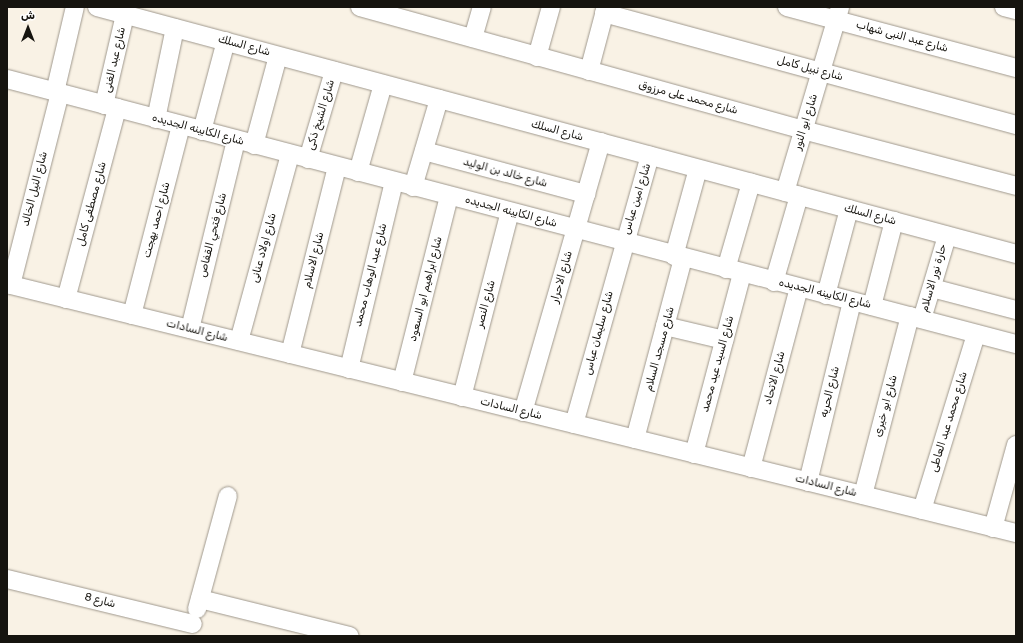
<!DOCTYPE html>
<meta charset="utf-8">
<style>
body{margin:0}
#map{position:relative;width:1023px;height:643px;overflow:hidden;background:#f9f2e5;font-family:Rubik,Vazirmatn,sans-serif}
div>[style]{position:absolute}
.roads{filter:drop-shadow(0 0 1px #9f988d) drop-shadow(0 0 1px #9f988d)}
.minor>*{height:18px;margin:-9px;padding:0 9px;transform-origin:9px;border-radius:9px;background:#fff}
span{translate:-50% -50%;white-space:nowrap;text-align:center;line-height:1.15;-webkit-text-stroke:3.5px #fff;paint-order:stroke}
.street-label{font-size:11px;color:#16140f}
.frame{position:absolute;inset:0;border:8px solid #16140f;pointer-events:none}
.north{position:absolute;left:8px;top:8px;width:40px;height:40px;-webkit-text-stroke:3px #fff;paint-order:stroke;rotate:0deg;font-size:11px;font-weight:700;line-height:16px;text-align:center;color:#16140f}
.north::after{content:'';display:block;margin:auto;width:14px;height:18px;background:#16140f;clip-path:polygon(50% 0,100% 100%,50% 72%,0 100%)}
</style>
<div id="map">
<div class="roads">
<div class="minor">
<div style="left:97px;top:7px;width:952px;rotate:15.04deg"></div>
<div style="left:360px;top:7px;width:460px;rotate:15.5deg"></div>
<div style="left:803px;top:130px;width:220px;rotate:14.7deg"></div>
<div style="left:787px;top:7px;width:237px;rotate:14.9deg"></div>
<div style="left:1004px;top:7px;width:12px;rotate:14deg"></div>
<div style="left:604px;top:13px;width:427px;rotate:15.2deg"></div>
<div style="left:473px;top:38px;width:32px;rotate:-74deg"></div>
<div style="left:537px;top:57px;width:52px;rotate:-74.4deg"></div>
<div style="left:589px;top:71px;width:66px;rotate:-75.1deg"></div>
<div style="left:7px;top:79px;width:1043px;rotate:14.72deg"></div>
<div style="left:55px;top:92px;width:87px;rotate:-76.8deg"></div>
<div style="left:104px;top:105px;width:92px;rotate:-76.9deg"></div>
<div style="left:156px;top:119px;width:93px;rotate:-78.2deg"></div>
<div style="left:202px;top:131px;width:93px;rotate:-75.1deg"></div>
<div style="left:254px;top:145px;width:92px;rotate:-74.9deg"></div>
<div style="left:424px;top:151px;width:168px;rotate:14.9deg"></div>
<div style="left:308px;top:159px;width:92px;rotate:-73.5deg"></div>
<div style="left:358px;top:172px;width:91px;rotate:-74.1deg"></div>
<div style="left:413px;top:187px;width:92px;rotate:-73.5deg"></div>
<div style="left:785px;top:192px;width:193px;rotate:-73.4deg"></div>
<div style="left:674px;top:256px;width:90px;rotate:-74.6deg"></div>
<div style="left:726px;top:269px;width:90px;rotate:-73.8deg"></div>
<div style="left:774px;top:282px;width:90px;rotate:-73.8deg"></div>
<div style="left:7px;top:284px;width:1039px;rotate:13.86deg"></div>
<div style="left:11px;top:285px;width:198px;rotate:-75.7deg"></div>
<div style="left:932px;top:288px;width:87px;rotate:14.7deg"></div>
<div style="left:826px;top:295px;width:89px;rotate:-75deg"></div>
<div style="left:66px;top:299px;width:198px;rotate:-75deg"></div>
<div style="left:872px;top:306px;width:88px;rotate:-75.5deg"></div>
<div style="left:132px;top:315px;width:196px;rotate:-75.5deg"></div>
<div style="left:922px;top:319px;width:87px;rotate:-73.2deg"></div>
<div style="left:665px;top:326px;width:61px;rotate:13.3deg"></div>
<div style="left:190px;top:329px;width:195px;rotate:-76.3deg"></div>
<div style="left:239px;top:341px;width:194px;rotate:-74.7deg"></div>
<div style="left:290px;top:354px;width:193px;rotate:-75.9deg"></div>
<div style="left:349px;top:369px;width:193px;rotate:-76.5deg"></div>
<div style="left:402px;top:382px;width:192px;rotate:-75.8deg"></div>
<div style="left:462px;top:397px;width:191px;rotate:-75.5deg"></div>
<div style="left:523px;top:412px;width:281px;rotate:-73.9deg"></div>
<div style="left:574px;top:424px;width:279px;rotate:-74.2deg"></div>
<div style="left:635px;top:439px;width:187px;rotate:-75.1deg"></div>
<div style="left:694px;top:454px;width:187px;rotate:-75.1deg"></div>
<div style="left:751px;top:468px;width:186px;rotate:-75.1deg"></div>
<div style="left:808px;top:482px;width:185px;rotate:-76.3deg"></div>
<div style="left:863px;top:495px;width:185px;rotate:-75.3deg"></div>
<div style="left:922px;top:510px;width:184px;rotate:-72.9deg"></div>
<div style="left:993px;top:528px;width:86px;rotate:-74.5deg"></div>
<div style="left:7px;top:579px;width:191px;rotate:13.6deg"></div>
<div style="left:200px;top:599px;width:154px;rotate:13.9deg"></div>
<div style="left:197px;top:609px;width:117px;rotate:-74.7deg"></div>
</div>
</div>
<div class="street-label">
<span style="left:902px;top:37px;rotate:15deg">شارع عبد النبى شهاب</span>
<span style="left:244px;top:46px;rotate:15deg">شارع السلك</span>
<span style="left:115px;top:60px;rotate:-77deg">شارع عبد الغنى</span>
<span style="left:810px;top:69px;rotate:15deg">شارع نبيل كامل</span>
<span style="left:688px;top:98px;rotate:15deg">شارع محمد على مرزوق</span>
<span style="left:321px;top:115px;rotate:-73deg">شارع الشيخ ذكى</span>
<span style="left:806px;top:122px;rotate:-73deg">شارع ابو النور</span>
<span style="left:198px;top:130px;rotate:15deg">شارع الكابينه الجديده</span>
<span style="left:557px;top:131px;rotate:15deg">شارع السلك</span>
<span style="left:505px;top:173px;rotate:15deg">شارع خالد بن الوليد</span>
<span style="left:35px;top:189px;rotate:-76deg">شارع النيل الخالد</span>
<span style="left:637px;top:199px;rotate:-73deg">شارع امين عباس</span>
<span style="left:92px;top:204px;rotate:-75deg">شارع مصطفى كامل</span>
<span style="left:511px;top:212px;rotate:15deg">شارع الكابينه الجديده</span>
<span style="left:870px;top:215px;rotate:15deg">شارع السلك</span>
<span style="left:157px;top:220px;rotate:-75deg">شارع احمد بهجت</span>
<span style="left:213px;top:235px;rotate:-76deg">شارع فتحي القفاص</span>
<span style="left:264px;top:248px;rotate:-75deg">شارع اولاد عنانى</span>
<span style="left:314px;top:260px;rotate:-76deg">شارع الاسلام</span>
<span style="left:371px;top:275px;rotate:-76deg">شارع عبد الوهاب محمد</span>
<span style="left:562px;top:277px;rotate:-74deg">شارع الاحرار</span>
<span style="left:934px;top:278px;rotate:-74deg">حارة نور الاسلام</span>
<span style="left:426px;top:289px;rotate:-76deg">شارع ابراهيم ابو السعود</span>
<span style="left:825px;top:294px;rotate:14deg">شارع الكابينه الجديده</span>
<span style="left:486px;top:304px;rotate:-75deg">شارع النصر</span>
<span style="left:197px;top:331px;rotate:14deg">شارع السادات</span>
<span style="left:599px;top:333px;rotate:-75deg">شارع سليمان عباس</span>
<span style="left:660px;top:349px;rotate:-75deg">شارع مسجد السلام</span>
<span style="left:718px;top:364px;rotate:-75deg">شارع السيد عيد محمد</span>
<span style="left:775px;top:378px;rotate:-75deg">شارع الاتحاد</span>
<span style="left:830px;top:392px;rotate:-76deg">شارع الحريه</span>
<span style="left:886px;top:406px;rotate:-75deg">شارع ابو خيرى</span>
<span style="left:511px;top:409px;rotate:14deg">شارع السادات</span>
<span style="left:949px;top:422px;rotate:-73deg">شارع محمد عبد العاطى</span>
<span style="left:826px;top:486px;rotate:14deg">شارع السادات</span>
<span style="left:100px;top:601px;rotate:14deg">شارع 8</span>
</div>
<div class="frame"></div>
<div class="north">ش</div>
</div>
